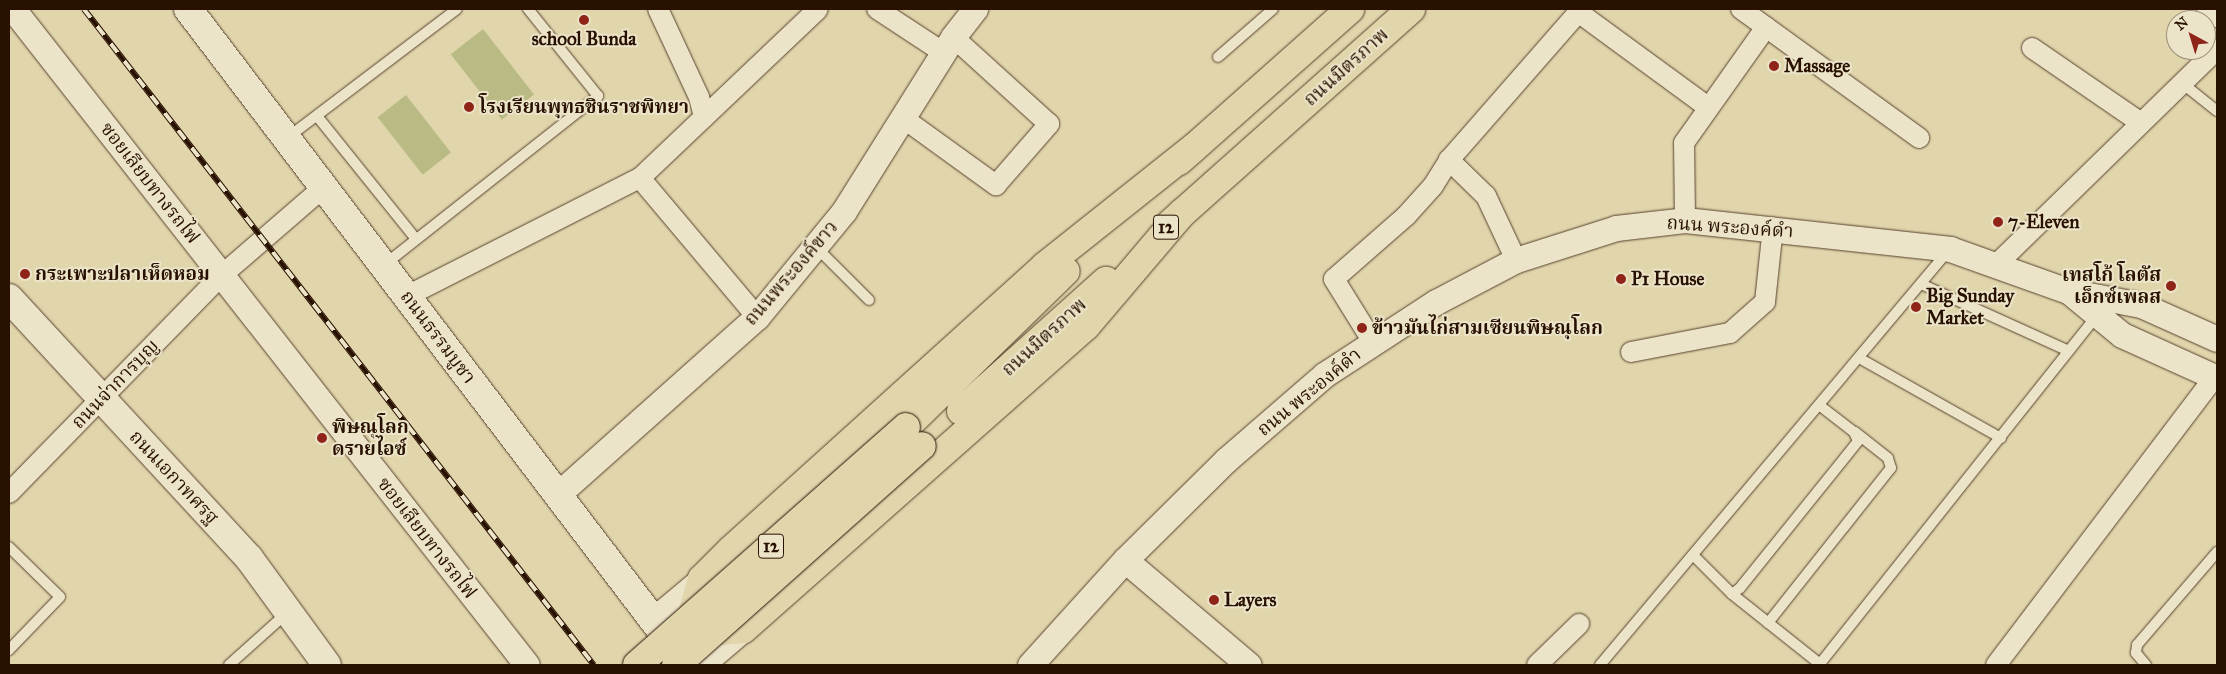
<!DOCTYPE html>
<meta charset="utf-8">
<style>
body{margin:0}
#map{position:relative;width:2226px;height:674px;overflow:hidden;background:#e1d5ac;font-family:"IM FELL Great Primer","Noto Serif Thai",serif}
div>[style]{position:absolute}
.green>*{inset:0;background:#babb84;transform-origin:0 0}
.roads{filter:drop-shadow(0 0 1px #57422c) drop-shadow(0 0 1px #57422c)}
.service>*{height:10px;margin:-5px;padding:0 5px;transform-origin:5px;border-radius:5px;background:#ece4c9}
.minor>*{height:20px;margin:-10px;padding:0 10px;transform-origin:10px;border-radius:10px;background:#ece4c9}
.tertiary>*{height:25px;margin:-12.5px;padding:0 12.5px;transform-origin:12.5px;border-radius:12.5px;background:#ece4c9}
.secondary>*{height:28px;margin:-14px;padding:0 14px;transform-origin:14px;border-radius:14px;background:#ece4c9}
.primary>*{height:28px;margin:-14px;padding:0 14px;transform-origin:14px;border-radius:14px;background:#e1d5ac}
.rail>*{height:5.5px;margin-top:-2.75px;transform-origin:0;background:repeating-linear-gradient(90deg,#ece4c9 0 11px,#291102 0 22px);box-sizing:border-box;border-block:1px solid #291102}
.bridges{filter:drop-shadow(0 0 1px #291102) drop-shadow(0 0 1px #291102)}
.primary-bridge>*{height:28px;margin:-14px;padding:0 14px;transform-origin:14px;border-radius:14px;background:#e1d5ac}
.dots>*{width:14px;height:14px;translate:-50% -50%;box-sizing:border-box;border:2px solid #ece4c9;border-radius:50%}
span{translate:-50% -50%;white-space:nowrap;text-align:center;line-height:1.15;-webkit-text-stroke:4px #ece4c9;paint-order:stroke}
.shield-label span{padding:1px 4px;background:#ece4c9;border:1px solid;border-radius:4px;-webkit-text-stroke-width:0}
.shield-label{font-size:18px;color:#291102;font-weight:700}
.poi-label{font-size:19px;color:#291102;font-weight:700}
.left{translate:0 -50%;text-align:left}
.right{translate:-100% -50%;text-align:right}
.street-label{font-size:19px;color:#291102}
.frame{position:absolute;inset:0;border:10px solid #291102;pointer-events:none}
.north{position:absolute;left:2166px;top:10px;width:50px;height:50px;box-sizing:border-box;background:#ece4c9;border:1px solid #9e9079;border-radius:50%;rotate:321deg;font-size:14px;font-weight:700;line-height:20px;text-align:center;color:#291102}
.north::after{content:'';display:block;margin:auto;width:18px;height:22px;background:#8f2418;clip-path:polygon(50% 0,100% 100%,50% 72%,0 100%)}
</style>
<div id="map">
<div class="green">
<div style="left:483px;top:29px;width:83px;height:41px;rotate:52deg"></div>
<div style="left:406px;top:95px;width:73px;height:36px;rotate:52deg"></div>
</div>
<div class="roads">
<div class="service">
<div style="left:1218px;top:57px;width:73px;rotate:-41.1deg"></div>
<div style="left:2182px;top:83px;width:45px;rotate:38.7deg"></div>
<div style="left:317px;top:116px;width:158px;rotate:51.2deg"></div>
<div style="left:287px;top:138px;width:213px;rotate:-37.2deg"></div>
<div style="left:816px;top:247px;width:75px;rotate:45deg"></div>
<div style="left:384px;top:265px;width:273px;rotate:-38.3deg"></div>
<div style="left:598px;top:96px;width:112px;rotate:-128.8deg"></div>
<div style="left:1921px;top:284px;width:162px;rotate:24.4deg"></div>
<div style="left:1859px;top:358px;width:163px;rotate:29.4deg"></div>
<div style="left:9px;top:547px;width:71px;rotate:44.4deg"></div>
<div style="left:60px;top:597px;width:74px;rotate:133.9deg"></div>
<div style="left:1693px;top:555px;width:55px;rotate:45deg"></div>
<div style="left:1732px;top:594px;width:112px;rotate:38.5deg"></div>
<div style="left:1732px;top:594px;width:10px;rotate:-37deg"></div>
<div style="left:1740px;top:588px;width:189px;rotate:-51.2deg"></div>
<div style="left:1858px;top:441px;width:10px;rotate:-114deg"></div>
<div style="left:1854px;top:432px;width:44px;rotate:-142.4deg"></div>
<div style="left:1768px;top:623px;width:198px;rotate:-51.6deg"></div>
<div style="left:1891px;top:468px;width:10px;rotate:-107deg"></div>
<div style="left:1888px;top:458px;width:42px;rotate:-141.8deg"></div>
<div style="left:229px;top:665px;width:78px;rotate:-41.9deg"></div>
<div style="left:1600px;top:665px;width:541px;rotate:-49.95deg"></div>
<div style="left:1819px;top:665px;width:446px;rotate:-51.5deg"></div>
<div style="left:2146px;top:665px;width:16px;rotate:-130deg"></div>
<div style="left:2136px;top:653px;width:8px;rotate:-83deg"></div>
<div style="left:2137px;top:645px;width:123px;rotate:-49.3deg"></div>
</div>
<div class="minor">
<div style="left:658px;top:9px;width:97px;rotate:65deg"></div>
<div style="left:699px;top:97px;width:21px;rotate:76deg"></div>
<div style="left:877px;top:9px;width:80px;rotate:33.3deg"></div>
<div style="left:1741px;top:9px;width:220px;rotate:35.9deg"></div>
<div style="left:2207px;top:9px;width:13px;rotate:39deg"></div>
<div style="left:1578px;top:12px;width:161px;rotate:36.2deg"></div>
<div style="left:2032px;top:48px;width:132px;rotate:34.5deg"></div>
<div style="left:903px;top:118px;width:115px;rotate:35.8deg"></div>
<div style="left:996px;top:185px;width:81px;rotate:-49deg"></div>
<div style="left:1049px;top:124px;width:130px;rotate:-137.8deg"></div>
<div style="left:640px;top:178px;width:182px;rotate:49.9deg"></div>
<div style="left:1685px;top:220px;width:77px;rotate:-90.7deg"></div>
<div style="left:1684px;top:143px;width:142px;rotate:-54.7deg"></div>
<div style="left:1516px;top:260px;width:71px;rotate:-115.1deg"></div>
<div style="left:1486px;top:196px;width:52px;rotate:-135.8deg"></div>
<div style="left:1449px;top:160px;width:201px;rotate:-48.8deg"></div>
<div style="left:1997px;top:264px;width:308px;rotate:-44.3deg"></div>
<div style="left:407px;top:296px;width:261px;rotate:-26.9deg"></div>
<div style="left:640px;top:178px;width:245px;rotate:-43.5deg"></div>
<div style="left:1373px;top:342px;width:74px;rotate:-121.8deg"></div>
<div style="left:1334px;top:279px;width:96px;rotate:-41.2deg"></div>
<div style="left:1406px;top:216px;width:40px;rotate:-48deg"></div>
<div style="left:1433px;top:186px;width:31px;rotate:-58deg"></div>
<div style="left:1631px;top:352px;width:101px;rotate:-10.9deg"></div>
<div style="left:1730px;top:333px;width:47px;rotate:-41.5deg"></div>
<div style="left:1765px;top:302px;width:75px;rotate:-83.9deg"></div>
<div style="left:9px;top:493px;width:305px;rotate:-45.7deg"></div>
<div style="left:222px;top:275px;width:135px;rotate:-40.8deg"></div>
<div style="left:1537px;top:665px;width:59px;rotate:-44.3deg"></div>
<div style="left:1996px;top:665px;width:362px;rotate:-52.8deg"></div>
</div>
<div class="tertiary">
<div style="left:13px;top:9px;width:833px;rotate:51.92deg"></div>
<div style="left:2071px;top:293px;width:66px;rotate:39.5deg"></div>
<div style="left:2122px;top:335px;width:104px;rotate:24.4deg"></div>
<div style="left:557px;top:495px;width:268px;rotate:-41.7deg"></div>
<div style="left:757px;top:317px;width:137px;rotate:-50.6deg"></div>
<div style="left:844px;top:211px;width:205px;rotate:-57.9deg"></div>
<div style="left:953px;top:37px;width:36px;rotate:-52deg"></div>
<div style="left:1125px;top:560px;width:162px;rotate:40.3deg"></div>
<div style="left:652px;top:621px;width:65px;rotate:-40deg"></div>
<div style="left:701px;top:665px;width:55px;rotate:-40.6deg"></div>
<div style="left:1030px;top:665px;width:142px;rotate:-47.9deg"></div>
<div style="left:1125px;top:560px;width:142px;rotate:-44.7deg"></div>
<div style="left:1226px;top:460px;width:130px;rotate:-40.9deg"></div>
<div style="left:1324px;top:375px;width:134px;rotate:-33.1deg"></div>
<div style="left:1436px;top:302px;width:90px;rotate:-27.7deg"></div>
<div style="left:1516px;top:260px;width:105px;rotate:-17.7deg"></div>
<div style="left:1616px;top:228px;width:69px;rotate:-6.6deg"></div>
<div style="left:1685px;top:220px;width:267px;rotate:6.2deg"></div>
<div style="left:1950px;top:249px;width:125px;rotate:19.6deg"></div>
<div style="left:2068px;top:291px;width:74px;rotate:10.9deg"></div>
<div style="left:2141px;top:305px;width:83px;rotate:24.1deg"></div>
</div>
<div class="secondary">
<div style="left:188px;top:9px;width:816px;rotate:52.72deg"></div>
<div style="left:9px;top:298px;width:354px;rotate:47.3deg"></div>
<div style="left:249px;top:558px;width:132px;rotate:53.9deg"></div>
</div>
<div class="primary">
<div style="left:1179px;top:161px;width:229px;rotate:-41.6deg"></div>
<div style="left:1182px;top:213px;width:148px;rotate:130.3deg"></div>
<div style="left:1086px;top:326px;width:458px;rotate:138.5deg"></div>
<div style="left:743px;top:629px;width:28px;rotate:174deg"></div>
<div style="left:715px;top:632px;width:32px;rotate:-131deg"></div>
<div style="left:694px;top:608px;width:30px;rotate:-75deg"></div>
<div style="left:702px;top:579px;width:41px;rotate:-45deg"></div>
<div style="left:731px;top:550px;width:423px;rotate:-42.1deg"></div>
<div style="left:1045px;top:266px;width:188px;rotate:-38.5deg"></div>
<div style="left:1170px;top:224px;width:323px;rotate:-41.7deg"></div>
<div style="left:961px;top:411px;width:195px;rotate:-41.9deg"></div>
<div style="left:906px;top:427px;width:223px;rotate:-44.3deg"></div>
</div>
</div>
<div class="rail">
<div style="left:84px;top:9px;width:831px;rotate:52.14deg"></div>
</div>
<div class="bridges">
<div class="primary-bridge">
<div style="left:637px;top:665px;width:359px;rotate:-41.5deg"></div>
<div style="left:676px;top:665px;width:329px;rotate:-41.7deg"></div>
</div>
</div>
<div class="dots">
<div style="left:584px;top:20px;background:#8f2418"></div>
<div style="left:1774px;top:66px;background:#8f2418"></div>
<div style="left:469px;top:107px;background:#8f2418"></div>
<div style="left:1998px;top:222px;background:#8f2418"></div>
<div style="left:25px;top:274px;background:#8f2418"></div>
<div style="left:1621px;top:279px;background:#8f2418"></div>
<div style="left:2171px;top:286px;background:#8f2418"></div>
<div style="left:1916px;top:307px;background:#8f2418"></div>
<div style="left:1362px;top:328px;background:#8f2418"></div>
<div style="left:322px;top:438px;background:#8f2418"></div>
<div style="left:1214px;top:600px;background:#8f2418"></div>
</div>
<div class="shield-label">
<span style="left:1166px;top:227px">12</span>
<span style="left:771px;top:546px">12</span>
</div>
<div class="poi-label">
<span style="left:584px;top:39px">school Bunda</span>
<span class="left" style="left:1784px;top:66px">Massage</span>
<span class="left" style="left:479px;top:107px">โรงเรียนพุทธชินราชพิทยา</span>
<span class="left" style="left:2008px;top:222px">7-Eleven</span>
<span class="left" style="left:35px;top:274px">กระเพาะปลาเห็ดหอม</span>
<span class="right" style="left:2161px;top:286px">เทสโก้ โลตัส<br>เอ็กซ์เพลส</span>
<span class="left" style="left:1631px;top:279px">P1 House</span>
<span class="left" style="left:1926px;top:307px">Big Sunday<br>Market</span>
<span class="left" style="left:1372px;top:328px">ข้าวมันไก่สามเซียนพิษณุโลก</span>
<span class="left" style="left:332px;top:438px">พิษณุโลก<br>ดรายไอซ์</span>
<span class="left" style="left:1224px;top:600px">Layers</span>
</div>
<div class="street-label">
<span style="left:1346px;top:67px;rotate:-42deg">ถนนมิตรภาพ</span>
<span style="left:150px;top:183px;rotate:52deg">ซอยเลียบทางรถไฟ</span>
<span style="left:1730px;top:227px;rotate:4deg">ถนน พระองค์ดำ</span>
<span style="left:791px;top:273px;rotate:-49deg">ถนนพระองค์ขาว</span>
<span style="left:438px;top:337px;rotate:53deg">ถนนธรรมบูชา</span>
<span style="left:1044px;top:337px;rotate:-42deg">ถนนมิตรภาพ</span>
<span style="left:115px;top:384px;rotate:-46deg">ถนนจ่าการบุญ</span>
<span style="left:1309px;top:392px;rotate:-39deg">ถนน พระองค์ดำ</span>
<span style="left:174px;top:477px;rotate:47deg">ถนนเอกาทศรฐ</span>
<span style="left:427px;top:538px;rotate:52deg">ซอยเลียบทางรถไฟ</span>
</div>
<div class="frame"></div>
<div class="north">N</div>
</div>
